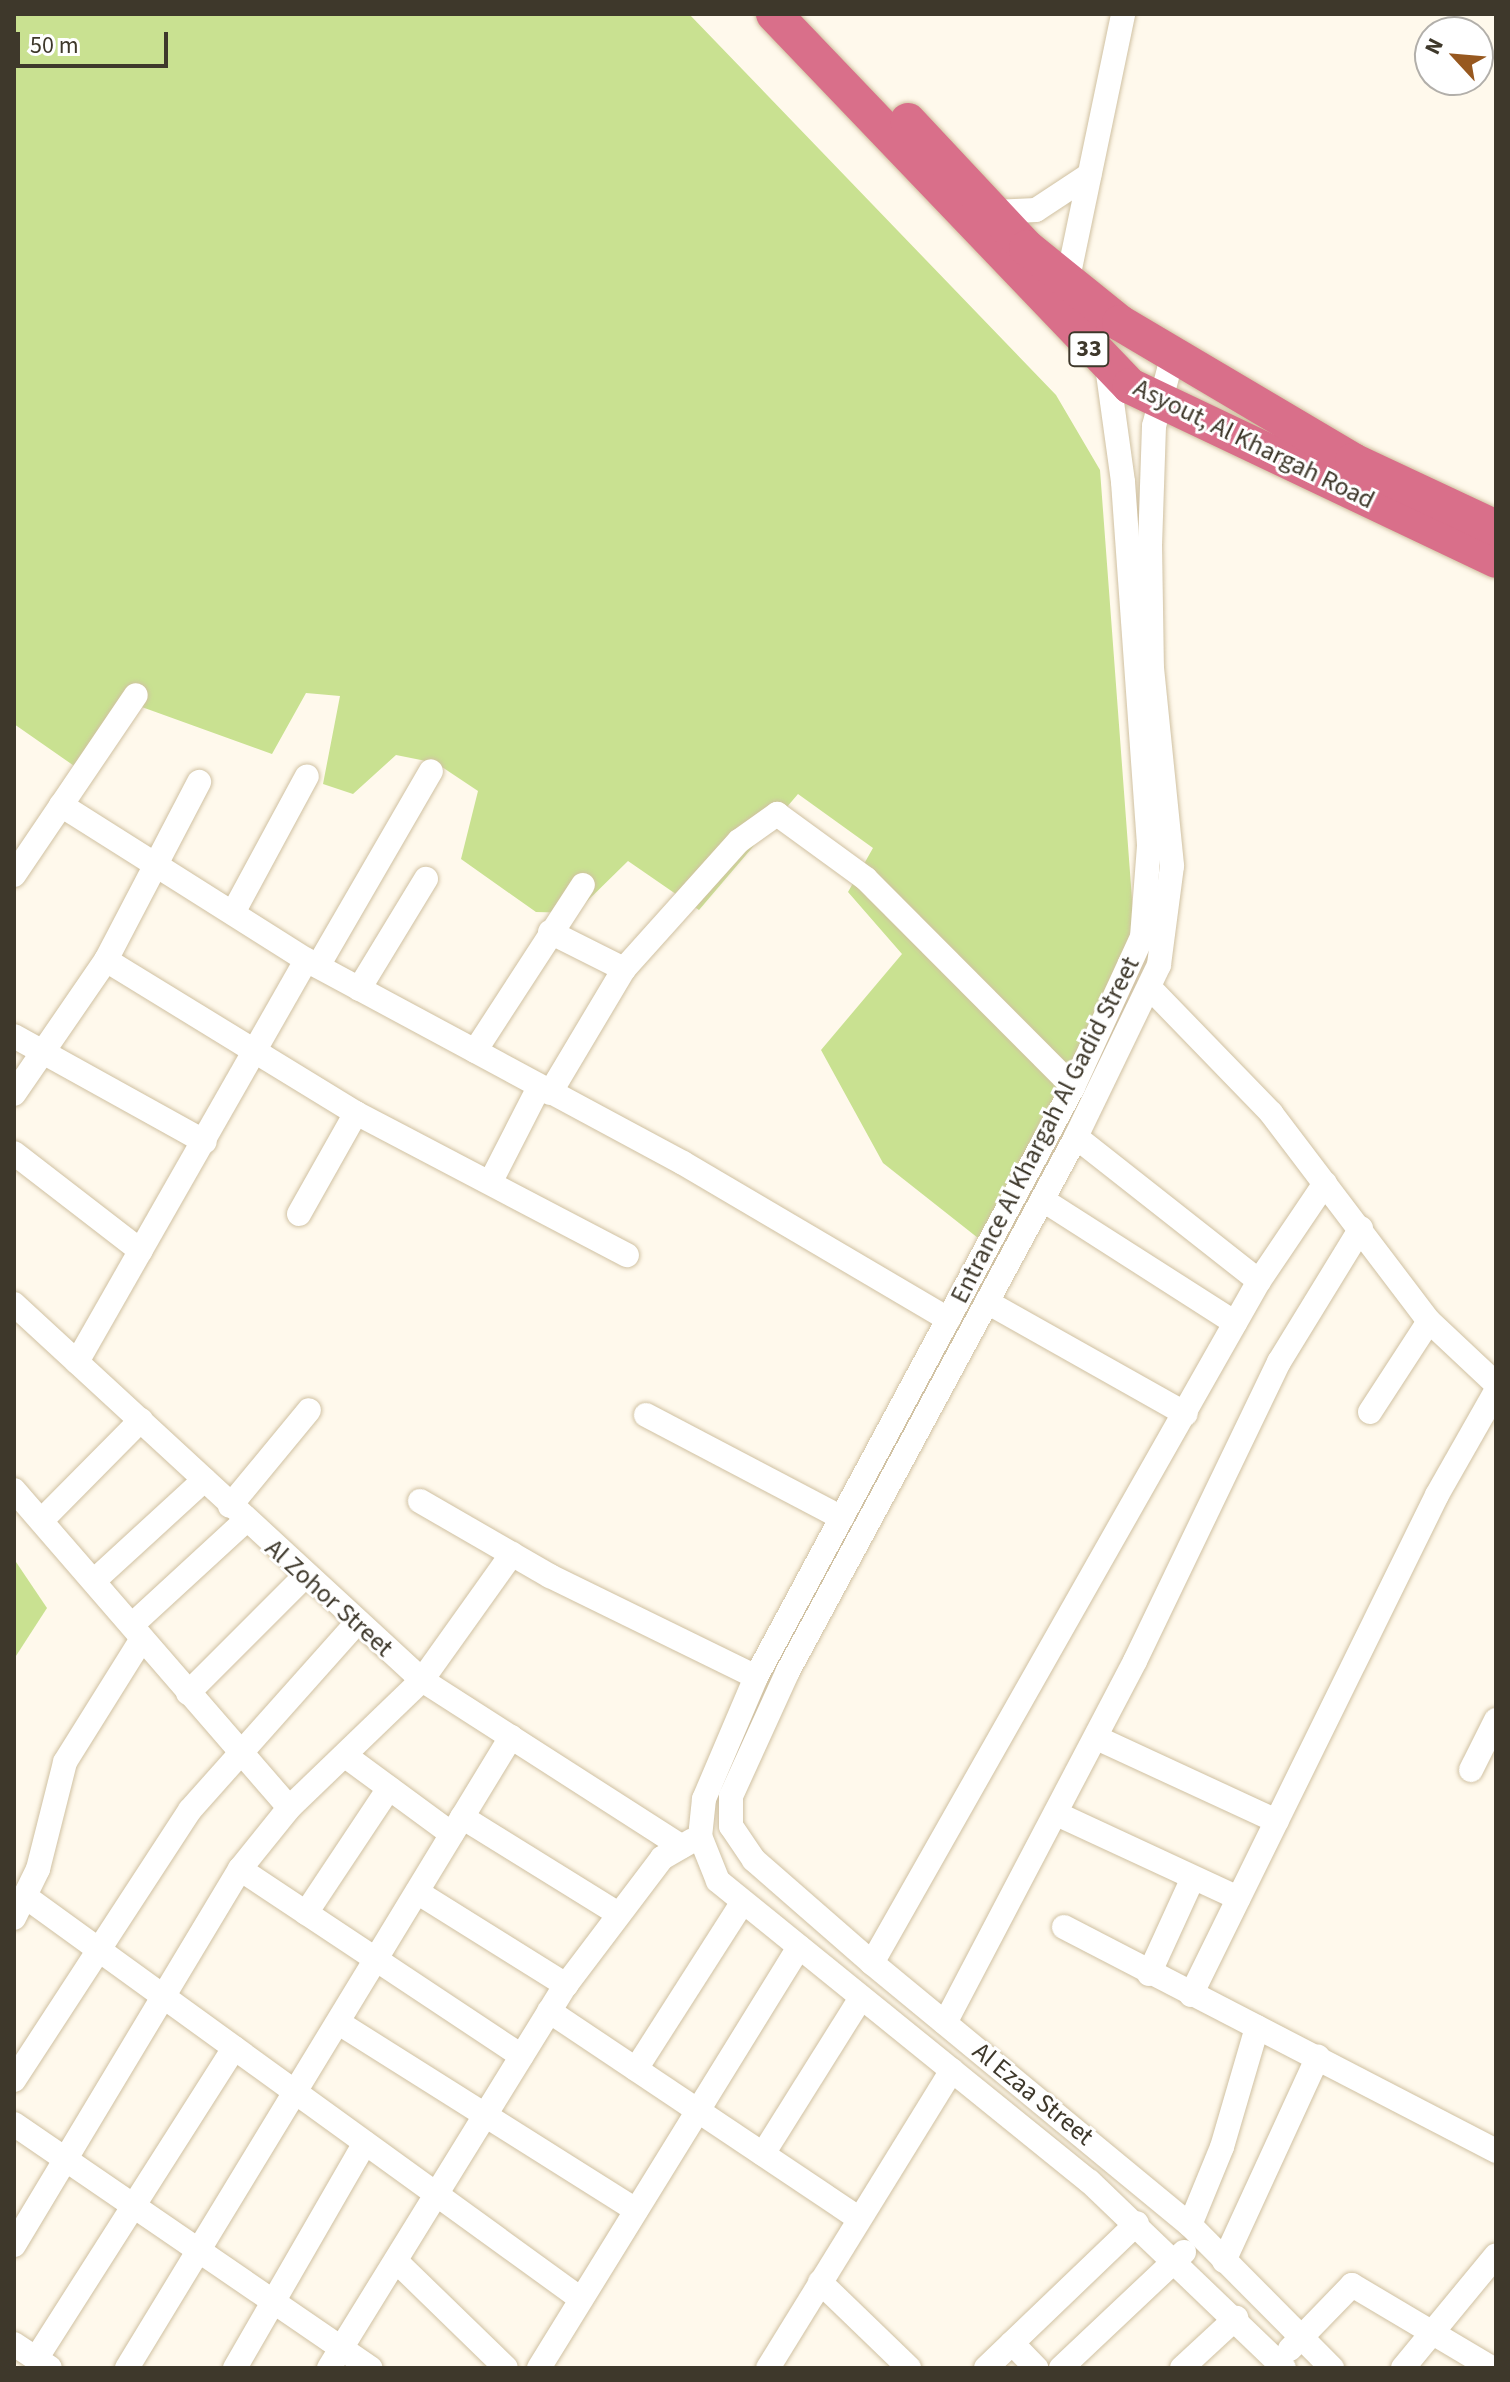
<!DOCTYPE html>
<style>
body{margin:0}
#map{position:relative;width:1510px;height:2382px;overflow:hidden;background:#fff9ec;font-family:"Source Sans 3",sans-serif}
div>[style]{position:absolute}
.green>*{inset:0;background:#c9e191}
.roads{filter:drop-shadow(0 0 2px #d0c1a2) drop-shadow(0 0 2px #d0c1a2)}
.minor>*{height:24px;margin:-12px;padding:0 12px;transform-origin:12px;border-radius:12px;background:#fff}
.highway>*{height:36px;margin:-18px;padding:0 18px;transform-origin:18px;border-radius:18px;background:#d96f8a}
span{translate:-50% -50%;white-space:nowrap;text-align:center;line-height:1.15;-webkit-text-stroke:6px #fff;paint-order:stroke}
.shield-label span{padding:2px 6px;background:#fff;border:2px solid;border-radius:6px;-webkit-text-stroke-width:0}
.shield-label{font-size:24px;color:#3e382b;font-weight:700}
.street-label{font-size:26px;color:#3e382b}
.frame{position:absolute;inset:0;border:16px solid #3e382b;pointer-events:none}
.north{position:absolute;left:1414px;top:16px;width:80px;height:80px;box-sizing:border-box;background:#fff;border:2px solid #b2afaa;border-radius:50%;rotate:296deg;font-size:22px;font-weight:700;line-height:32px;text-align:center;color:#3e382b}
.north::after{content:'';display:block;margin:auto;width:28px;height:36px;background:#97581f;clip-path:polygon(50% 0,100% 100%,50% 72%,0 100%)}
.scale{position:absolute;left:16px;top:32px;width:152px;height:36px;box-sizing:border-box;border:4px solid #3e382b;border-top:0;padding-left:10px;font-size:24px;line-height:28px;white-space:nowrap;color:#3e382b;-webkit-text-stroke:6px #fff;paint-order:stroke}
</style>
<div id="map">
<div class="green">
<div style="clip-path:polygon(14px 14px,689px 14px,1056px 395px,1100px 470px,1134px 926px,997px 1253px,883px 1163px,821px 1050px,902px 954px,848px 892px,873px 848px,798px 794px,699px 910px,628px 861px,575px 913px,536px 912px,461px 859px,478px 791px,436px 763px,396px 755px,353px 794px,323px 784px,340px 696px,306px 693px,272px 754px,139px 706px,90px 777px,14px 724px)"></div>
<div style="clip-path:polygon(14px 1559px,47px 1608px,14px 1659px)"></div>
</div>
<div class="roads">
<div class="minor">
<div style="left:994px;top:212px;width:42px;rotate:-2.7deg"></div>
<div style="left:1036px;top:210px;width:64px;rotate:-33.4deg"></div>
<div style="left:1067px;top:283px;width:275px;rotate:-78.2deg"></div>
<div style="left:1172px;top:358px;width:70px;rotate:104.8deg"></div>
<div style="left:1154px;top:426px;width:118px;rotate:91.9deg"></div>
<div style="left:1150px;top:544px;width:124px;rotate:89.1deg"></div>
<div style="left:1152px;top:668px;width:199px;rotate:84.2deg"></div>
<div style="left:1172px;top:866px;width:100px;rotate:97.5deg"></div>
<div style="left:1159px;top:965px;width:191px;rotate:115.8deg"></div>
<div style="left:1076px;top:1137px;width:607px;rotate:118.34deg"></div>
<div style="left:788px;top:1671px;width:137px;rotate:114.5deg"></div>
<div style="left:731px;top:1796px;width:30px;rotate:90deg"></div>
<div style="left:731px;top:1826px;width:41px;rotate:55.9deg"></div>
<div style="left:754px;top:1860px;width:157px;rotate:41.1deg"></div>
<div style="left:872px;top:1963px;width:412px;rotate:39.5deg"></div>
<div style="left:1190px;top:2225px;width:202px;rotate:45.2deg"></div>
<div style="left:1106px;top:359px;width:124px;rotate:82.1deg"></div>
<div style="left:1123px;top:482px;width:365px;rotate:85.9deg"></div>
<div style="left:1149px;top:846px;width:91px;rotate:94.4deg"></div>
<div style="left:1142px;top:937px;width:165px;rotate:114.7deg"></div>
<div style="left:1073px;top:1087px;width:670px;rotate:118.25deg"></div>
<div style="left:756px;top:1677px;width:133px;rotate:113.1deg"></div>
<div style="left:704px;top:1799px;width:37px;rotate:96deg"></div>
<div style="left:700px;top:1836px;width:48px;rotate:68.2deg"></div>
<div style="left:718px;top:1881px;width:477px;rotate:39deg"></div>
<div style="left:1089px;top:2181px;width:270px;rotate:43.8deg"></div>
<div style="left:61px;top:805px;width:290px;rotate:32.3deg"></div>
<div style="left:306px;top:960px;width:428px;rotate:28.3deg"></div>
<div style="left:683px;top:1163px;width:308px;rotate:30.5deg"></div>
<div style="left:14px;top:875px;width:217px;rotate:-55.9deg"></div>
<div style="left:234px;top:911px;width:153px;rotate:-61.6deg"></div>
<div style="left:550px;top:932px;width:83px;rotate:26.6deg"></div>
<div style="left:106px;top:960px;width:293px;rotate:31.5deg"></div>
<div style="left:356px;top:1113px;width:306px;rotate:27.7deg"></div>
<div style="left:318px;top:966px;width:225px;rotate:-59.9deg"></div>
<div style="left:359px;top:989px;width:129px;rotate:-58.7deg"></div>
<div style="left:1151px;top:989px;width:173px;rotate:45.9deg"></div>
<div style="left:1271px;top:1113px;width:261px;rotate:52.8deg"></div>
<div style="left:1429px;top:1321px;width:92px;rotate:43.2deg"></div>
<div style="left:14px;top:1036px;width:218px;rotate:29deg"></div>
<div style="left:475px;top:1051px;width:198px;rotate:-57deg"></div>
<div style="left:550px;top:1093px;width:144px;rotate:-59.2deg"></div>
<div style="left:624px;top:969px;width:172px;rotate:-48.1deg"></div>
<div style="left:739px;top:841px;width:47px;rotate:-35.4deg"></div>
<div style="left:777px;top:814px;width:110px;rotate:36.1deg"></div>
<div style="left:866px;top:879px;width:293px;rotate:45.1deg"></div>
<div style="left:14px;top:1094px;width:163px;rotate:-55.5deg"></div>
<div style="left:106px;top:960px;width:201px;rotate:-62.4deg"></div>
<div style="left:1076px;top:1137px;width:233px;rotate:38.2deg"></div>
<div style="left:14px;top:1153px;width:160px;rotate:37.7deg"></div>
<div style="left:491px;top:1181px;width:106px;rotate:-62.9deg"></div>
<div style="left:1043px;top:1200px;width:228px;rotate:32.6deg"></div>
<div style="left:299px;top:1214px;width:116px;rotate:-60.6deg"></div>
<div style="left:987px;top:1302px;width:228px;rotate:29.4deg"></div>
<div style="left:14px;top:1304px;width:555px;rotate:42.66deg"></div>
<div style="left:422px;top:1680px;width:308px;rotate:32.7deg"></div>
<div style="left:77px;top:1362px;width:463px;rotate:-60.3deg"></div>
<div style="left:1370px;top:1412px;width:108px;rotate:-57deg"></div>
<div style="left:646px;top:1415px;width:221px;rotate:27.7deg"></div>
<div style="left:14px;top:1490px;width:420px;rotate:49.1deg"></div>
<div style="left:420px;top:1501px;width:150px;rotate:30deg"></div>
<div style="left:550px;top:1576px;width:229px;rotate:26.1deg"></div>
<div style="left:230px;top:1506px;width:124px;rotate:-50.5deg"></div>
<div style="left:44px;top:1518px;width:138px;rotate:-45.3deg"></div>
<div style="left:96px;top:1579px;width:147px;rotate:-42.5deg"></div>
<div style="left:132px;top:1625px;width:152px;rotate:-42.6deg"></div>
<div style="left:188px;top:1693px;width:164px;rotate:-45deg"></div>
<div style="left:1097px;top:1738px;width:198px;rotate:24.8deg"></div>
<div style="left:347px;top:1757px;width:130px;rotate:36.3deg"></div>
<div style="left:1471px;top:1770px;width:56px;rotate:-63.4deg"></div>
<div style="left:1057px;top:1814px;width:200px;rotate:24.9deg"></div>
<div style="left:462px;top:1817px;width:182px;rotate:31.8deg"></div>
<div style="left:240px;top:1869px;width:338px;rotate:33.6deg"></div>
<div style="left:417px;top:1892px;width:176px;rotate:32deg"></div>
<div style="left:26px;top:1897px;width:685px;rotate:35.92deg"></div>
<div style="left:306px;top:1913px;width:150px;rotate:-56.4deg"></div>
<div style="left:14px;top:1918px;width:55px;rotate:-63.9deg"></div>
<div style="left:38px;top:1869px;width:110px;rotate:-75.8deg"></div>
<div style="left:65px;top:1762px;width:145px;rotate:-58deg"></div>
<div style="left:1064px;top:1927px;width:487px;rotate:27.4deg"></div>
<div style="left:872px;top:1963px;width:784px;rotate:-60.43deg"></div>
<div style="left:1259px;top:1281px;width:118px;rotate:-56deg"></div>
<div style="left:1149px;top:1974px;width:103px;rotate:-65.4deg"></div>
<div style="left:1191px;top:1995px;width:557px;rotate:-63.8deg"></div>
<div style="left:1437px;top:1495px;width:120px;rotate:-60.4deg"></div>
<div style="left:549px;top:2011px;width:372px;rotate:33.8deg"></div>
<div style="left:339px;top:2023px;width:351px;rotate:32.2deg"></div>
<div style="left:945px;top:2023px;width:409px;rotate:-62.3deg"></div>
<div style="left:1135px;top:1661px;width:332px;rotate:-64.3deg"></div>
<div style="left:1279px;top:1362px;width:157px;rotate:-58.5deg"></div>
<div style="left:636px;top:2069px;width:198px;rotate:-57.4deg"></div>
<div style="left:14px;top:2080px;width:322px;rotate:-56.9deg"></div>
<div style="left:190px;top:1810px;width:248px;rotate:-48.3deg"></div>
<div style="left:14px;top:2124px;width:432px;rotate:34.4deg"></div>
<div style="left:763px;top:2154px;width:184px;rotate:-57.9deg"></div>
<div style="left:1190px;top:2225px;width:84px;rotate:-67.7deg"></div>
<div style="left:1222px;top:2147px;width:125px;rotate:-73.7deg"></div>
<div style="left:14px;top:2245px;width:439px;rotate:-59deg"></div>
<div style="left:240px;top:1869px;width:78px;rotate:-51.2deg"></div>
<div style="left:289px;top:1808px;width:185px;rotate:-43.9deg"></div>
<div style="left:422px;top:1680px;width:155px;rotate:-54.5deg"></div>
<div style="left:396px;top:2261px;width:153px;rotate:44.2deg"></div>
<div style="left:1224px;top:2261px;width:225px;rotate:-65.3deg"></div>
<div style="left:820px;top:2282px;width:124px;rotate:44deg"></div>
<div style="left:1012px;top:2343px;width:35px;rotate:46deg"></div>
<div style="left:14px;top:2344px;width:43px;rotate:33.7deg"></div>
<div style="left:1290px;top:2349px;width:89px;rotate:-45.9deg"></div>
<div style="left:1352px;top:2285px;width:163px;rotate:30.7deg"></div>
<div style="left:36px;top:2359px;width:369px;rotate:-57.5deg"></div>
<div style="left:127px;top:2368px;width:739px;rotate:-58.68deg"></div>
<div style="left:235px;top:2368px;width:260px;rotate:-60deg"></div>
<div style="left:329px;top:2368px;width:450px;rotate:-58.3deg"></div>
<div style="left:566px;top:1985px;width:159px;rotate:-52.9deg"></div>
<div style="left:662px;top:1858px;width:36px;rotate:-30deg"></div>
<div style="left:539px;top:2368px;width:495px;rotate:-58.3deg"></div>
<div style="left:768px;top:2368px;width:350px;rotate:-58.3deg"></div>
<div style="left:986px;top:2368px;width:209px;rotate:-43.8deg"></div>
<div style="left:1061px;top:2368px;width:169px;rotate:-43.3deg"></div>
<div style="left:1182px;top:2368px;width:74px;rotate:-42.8deg"></div>
<div style="left:1403px;top:2368px;width:146px;rotate:-50.5deg"></div>
</div>
<div class="highway">
<div style="left:774px;top:14px;width:515px;rotate:46.26deg"></div>
<div style="left:1130px;top:386px;width:405px;rotate:25.4deg"></div>
<div style="left:908px;top:121px;width:174px;rotate:46.9deg"></div>
<div style="left:1027px;top:248px;width:119px;rotate:38.9deg"></div>
<div style="left:1120px;top:323px;width:271px;rotate:30.6deg"></div>
<div style="left:1353px;top:461px;width:158px;rotate:25.1deg"></div>
</div>
</div>
<div class="shield-label">
<span style="left:1089px;top:349px">33</span>
</div>
<div class="street-label">
<span style="left:1254px;top:444px;rotate:26deg">Asyout, Al Khargah Road</span>
<span style="left:1045px;top:1130px;rotate:-63deg">Entrance Al Khargah Al Gadid Street</span>
<span style="left:329px;top:1598px;rotate:42deg">Al Zohor Street</span>
<span style="left:1033px;top:2094px;rotate:39deg">Al Ezaa Street</span>
</div>
<div class="frame"></div>
<div class="north">N</div>
<div class="scale">50 m</div>
</div>
